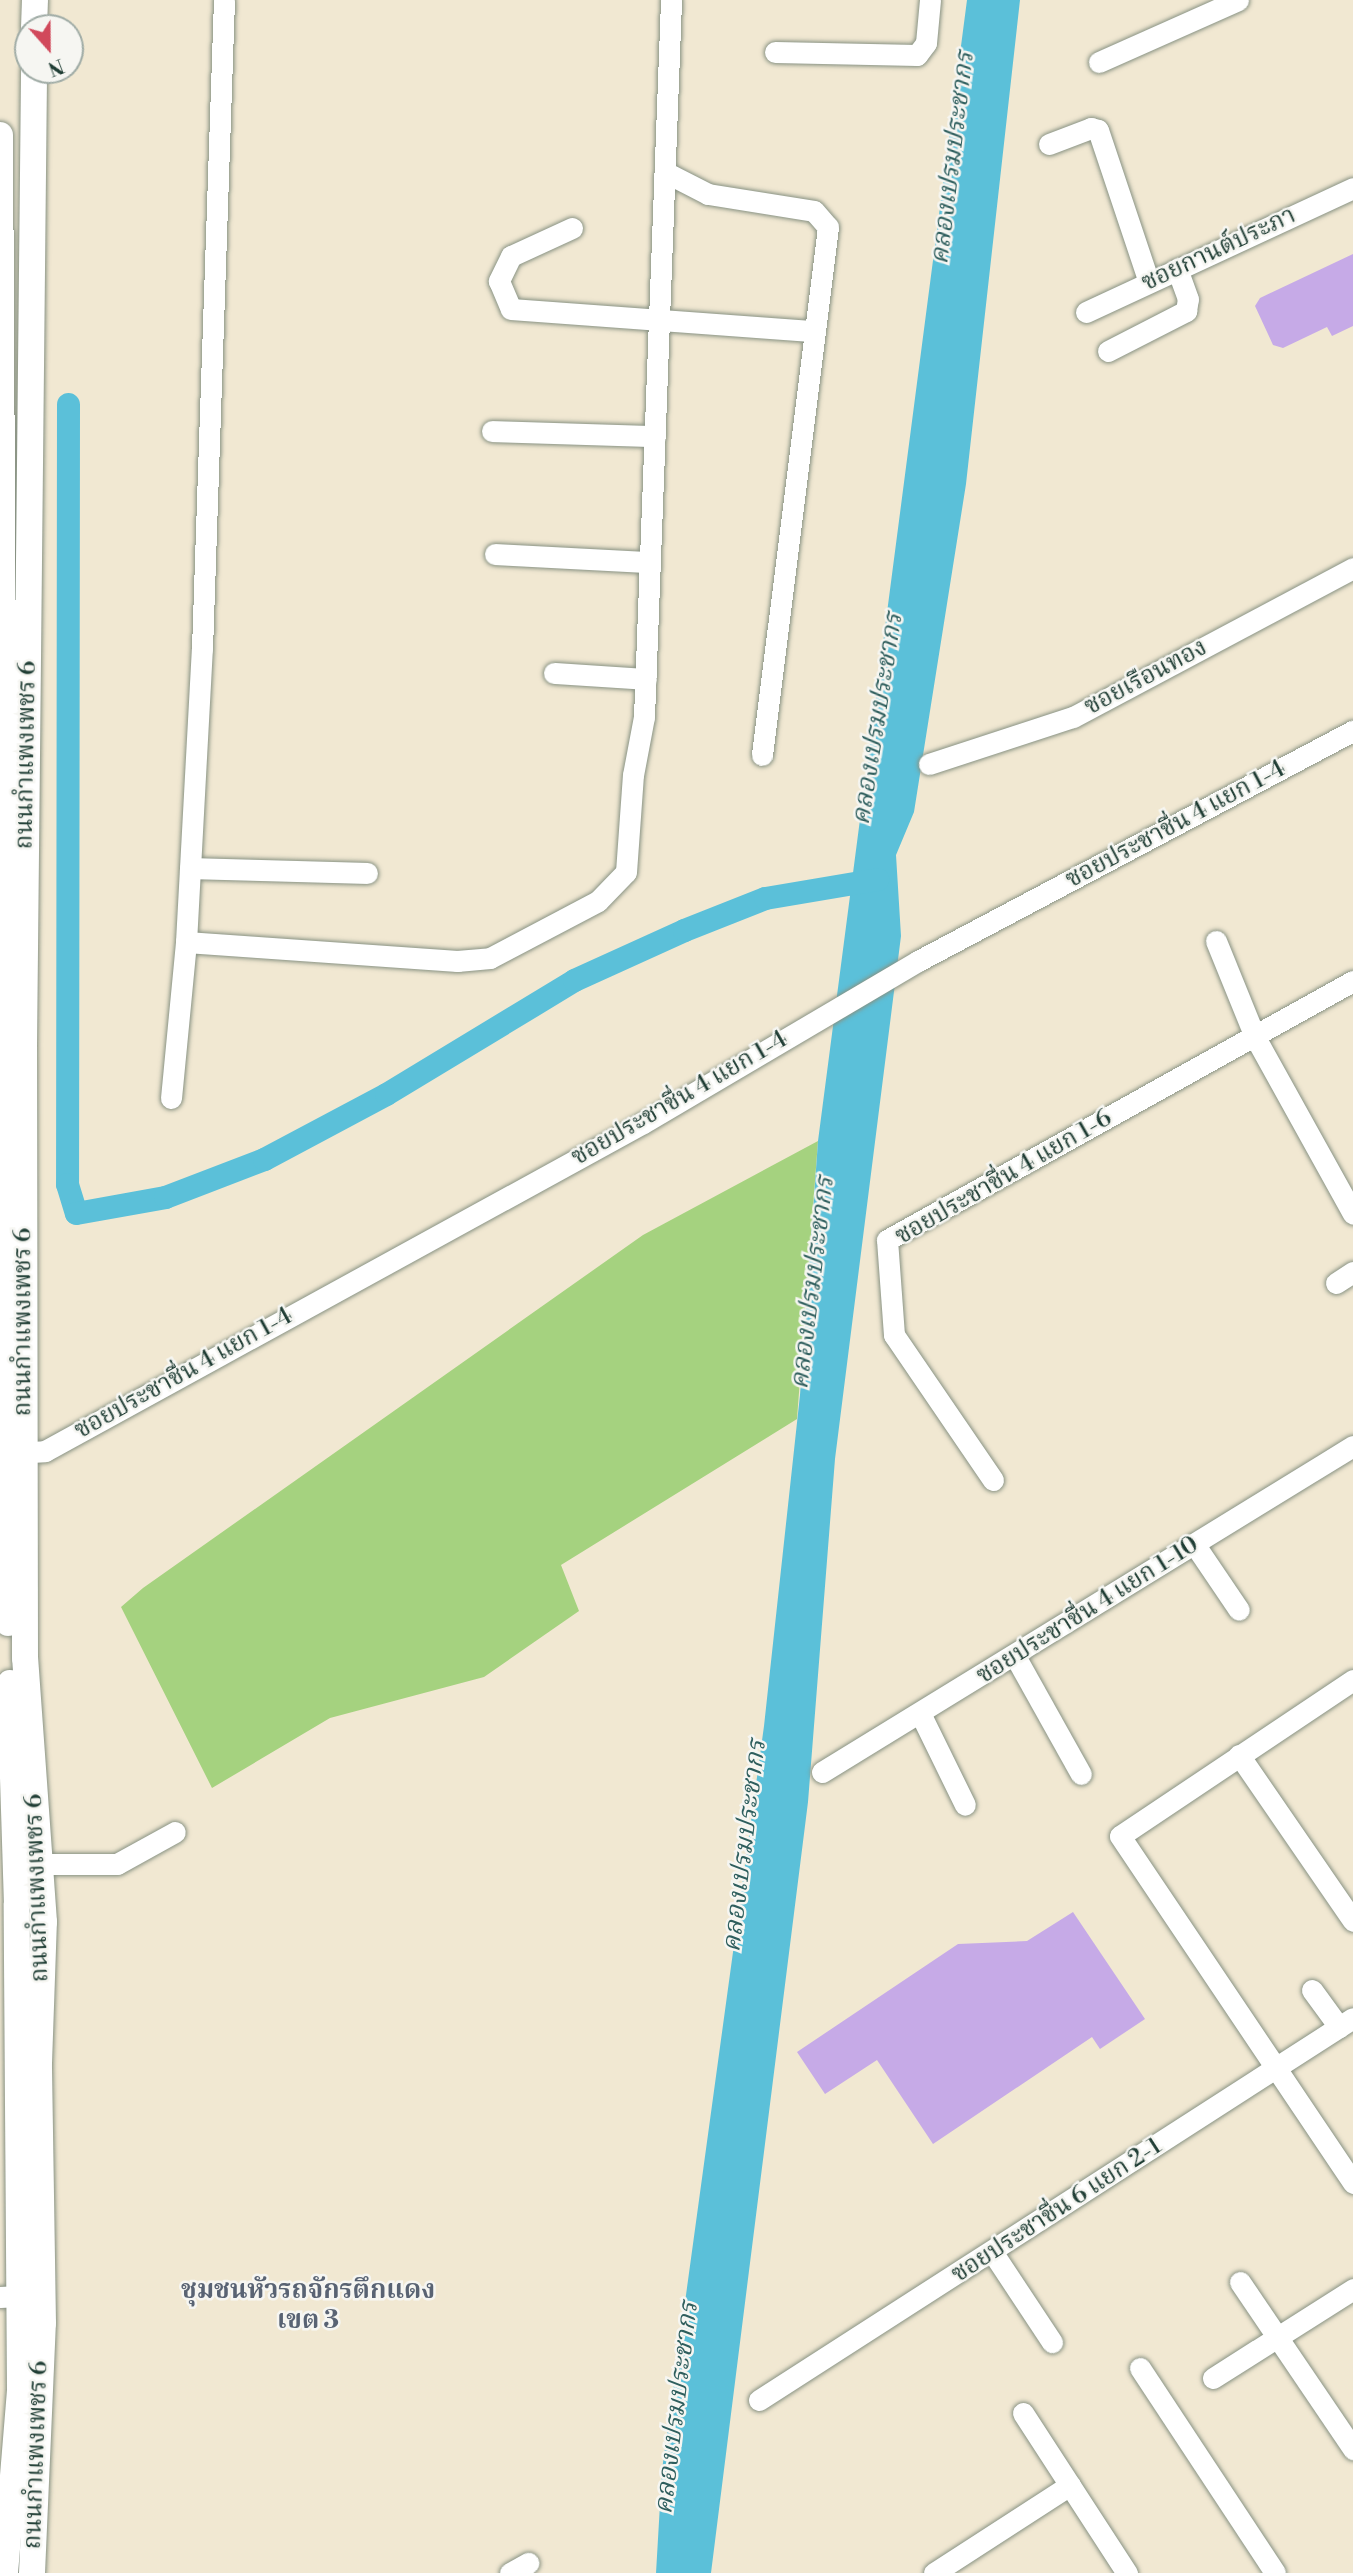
<!DOCTYPE html>
<meta charset="utf-8">
<style>
body{margin:0}
#map{position:relative;width:1353px;height:2573px;overflow:hidden;background:#f1e8d2;font-family:"Libre Bodoni","Noto Serif Thai",serif}
div>[style]{position:absolute}
.green>*{inset:0;background:#a5d27f}
.water>*{inset:0;background:#5bc0d9}
.canal>*{height:23px;margin:-11.5px;padding:0 11.5px;transform-origin:11.5px;border-radius:11.5px;background:#5bc0d9}
.building>*{inset:0;background:#c6aae7}
.roads{filter:drop-shadow(0 0 2px #889283) drop-shadow(0 0 2px #889283)}
.minor>*{height:21px;margin:-10.5px;padding:0 10.5px;transform-origin:10.5px;border-radius:10.5px;background:#fff}
.tertiary>*{height:26px;margin:-13px;padding:0 13px;transform-origin:13px;border-radius:13px;background:#fff}
span{translate:-50% -50%;white-space:nowrap;text-align:center;line-height:1.15;-webkit-text-stroke:5px #f6f6f2;paint-order:stroke}
.street-label{font-size:24px;color:#1f3d34}
.water-label{font-size:26px;color:#2e5e5d;font-style:italic}
.neighbourhood-label{font-size:26px;color:#596373;font-weight:700}
.north{position:absolute;left:14px;top:14px;width:70px;height:70px;box-sizing:border-box;background:#f6f6f2;border:2px solid #a0aca6;border-radius:50%;rotate:159deg;font-size:19px;font-weight:700;line-height:28px;text-align:center;color:#1f3d34}
.north::after{content:'';display:block;margin:auto;width:24px;height:32px;background:#d1495b;clip-path:polygon(50% 0,100% 100%,50% 72%,0 100%)}
</style>
<div id="map">
<div class="green">
<div style="clip-path:polygon(818px 1141px,797px 1419px,561px 1565px,579px 1611px,484px 1677px,330px 1718px,212px 1788px,121px 1607px,143px 1588px,643px 1235px)"></div>
</div>
<div class="water">
<div style="clip-path:polygon(967px 0,1020px 0,966px 484px,914px 812px,896px 855px,901px 936px,835px 1459px,808px 1802px,711px 2573px,656px 2573px,662px 2470px,764px 1726px,800px 1395px,818px 1141px)"></div>
</div>
<div class="canal">
<div style="left:68px;top:404px;width:780px;rotate:90.07deg"></div>
<div style="left:67px;top:1184px;width:30px;rotate:73deg"></div>
<div style="left:76px;top:1213px;width:90px;rotate:-10.2deg"></div>
<div style="left:165px;top:1197px;width:106px;rotate:-21deg"></div>
<div style="left:264px;top:1159px;width:138px;rotate:-28deg"></div>
<div style="left:386px;top:1094px;width:220px;rotate:-31.2deg"></div>
<div style="left:574px;top:980px;width:121px;rotate:-24.4deg"></div>
<div style="left:684px;top:930px;width:87px;rotate:-21.6deg"></div>
<div style="left:765px;top:898px;width:114px;rotate:-9.6deg"></div>
</div>
<div class="building">
<div style="clip-path:polygon(1353px 254px,1353px 326px,1332px 336px,1327px 327px,1283px 348px,1273px 345px,1255px 306px,1260px 298px)"></div>
<div style="clip-path:polygon(1073px 1912px,1145px 2019px,1100px 2049px,1092px 2037px,933px 2144px,877px 2060px,825px 2094px,797px 2052px,958px 1944px,1027px 1941px)"></div>
</div>
<div class="roads">
<div class="minor">
<div style="left:775px;top:52px;width:142px;rotate:1.2deg"></div>
<div style="left:917px;top:55px;width:15px;rotate:-53deg"></div>
<div style="left:926px;top:43px;width:43px;rotate:-84.7deg"></div>
<div style="left:1099px;top:62px;width:152px;rotate:-24deg"></div>
<div style="left:1049px;top:144px;width:45px;rotate:-20.9deg"></div>
<div style="left:1091px;top:128px;width:7px;rotate:16deg"></div>
<div style="left:1098px;top:130px;width:160px;rotate:71.5deg"></div>
<div style="left:665px;top:172px;width:48px;rotate:27.1deg"></div>
<div style="left:708px;top:194px;width:107px;rotate:9.1deg"></div>
<div style="left:814px;top:211px;width:21px;rotate:49deg"></div>
<div style="left:828px;top:227px;width:532px;rotate:97.13deg"></div>
<div style="left:572px;top:228px;width:67px;rotate:155.3deg"></div>
<div style="left:511px;top:256px;width:28px;rotate:116deg"></div>
<div style="left:499px;top:281px;width:30px;rotate:67deg"></div>
<div style="left:511px;top:309px;width:304px;rotate:4.2deg"></div>
<div style="left:1086px;top:312px;width:294px;rotate:-24.9deg"></div>
<div style="left:1108px;top:351px;width:88px;rotate:-27.1deg"></div>
<div style="left:1186px;top:311px;width:12px;rotate:-81deg"></div>
<div style="left:1188px;top:299px;width:32px;rotate:-110deg"></div>
<div style="left:492px;top:431px;width:163px;rotate:1.8deg"></div>
<div style="left:495px;top:554px;width:155px;rotate:3deg"></div>
<div style="left:554px;top:673px;width:92px;rotate:3.7deg"></div>
<div style="left:929px;top:764px;width:151px;rotate:-18.1deg"></div>
<div style="left:1073px;top:717px;width:317px;rotate:-28deg"></div>
<div style="left:190px;top:868px;width:177px;rotate:1.6deg"></div>
<div style="left:1216px;top:941px;width:104px;rotate:67.9deg"></div>
<div style="left:1255px;top:1037px;width:202px;rotate:61deg"></div>
<div style="left:186px;top:942px;width:272px;rotate:4deg"></div>
<div style="left:457px;top:961px;width:33px;rotate:-5deg"></div>
<div style="left:490px;top:958px;width:122px;rotate:-27.8deg"></div>
<div style="left:598px;top:901px;width:40px;rotate:-46deg"></div>
<div style="left:626px;top:872px;width:97px;rotate:-85.9deg"></div>
<div style="left:633px;top:775px;width:59px;rotate:-79.3deg"></div>
<div style="left:644px;top:717px;width:718px;rotate:-87.84deg"></div>
<div style="left:171px;top:1098px;width:157px;rotate:-84.5deg"></div>
<div style="left:186px;top:942px;width:293px;rotate:-86.9deg"></div>
<div style="left:202px;top:649px;width:649px;rotate:-88.06deg"></div>
<div style="left:1336px;top:1283px;width:20px;rotate:-33deg"></div>
<div style="left:10px;top:1453px;width:35px;rotate:-3deg"></div>
<div style="left:45px;top:1451px;width:682px;rotate:-28.74deg"></div>
<div style="left:643px;top:1123px;width:319px;rotate:-30.5deg"></div>
<div style="left:918px;top:961px;width:492px;rotate:-27.9deg"></div>
<div style="left:993px;top:1480px;width:176px;rotate:-124.3deg"></div>
<div style="left:894px;top:1335px;width:95px;rotate:-94.2deg"></div>
<div style="left:887px;top:1240px;width:533px;rotate:-29.07deg"></div>
<div style="left:1195px;top:1545px;width:78px;rotate:55.9deg"></div>
<div style="left:1015px;top:1656px;width:135px;rotate:60.8deg"></div>
<div style="left:1353px;top:1680px;width:280px;rotate:146.2deg"></div>
<div style="left:1120px;top:1836px;width:418px;rotate:56.1deg"></div>
<div style="left:920px;top:1713px;width:102px;rotate:63.9deg"></div>
<div style="left:1239px;top:1755px;width:201px;rotate:55.5deg"></div>
<div style="left:822px;top:1772px;width:623px;rotate:-31.55deg"></div>
<div style="left:40px;top:1864px;width:77px"></div>
<div style="left:117px;top:1864px;width:66px;rotate:-28.9deg"></div>
<div style="left:1312px;top:1990px;width:46px;rotate:53.9deg"></div>
<div style="left:993px;top:2253px;width:107px;rotate:56.5deg"></div>
<div style="left:1240px;top:2282px;width:202px;rotate:55.9deg"></div>
<div style="left:0;top:2297px;width:19px;rotate:-3deg"></div>
<div style="left:1140px;top:2368px;width:245px;rotate:56.6deg"></div>
<div style="left:1213px;top:2378px;width:166px;rotate:-32.4deg"></div>
<div style="left:759px;top:2400px;width:706px;rotate:-32.74deg"></div>
<div style="left:1023px;top:2413px;width:191px;rotate:57deg"></div>
<div style="left:510px;top:2573px;width:21px;rotate:-29deg"></div>
<div style="left:934px;top:2573px;width:162px;rotate:-32.9deg"></div>
</div>
<div class="tertiary">
<div style="left:34px;top:28px;width:28px;rotate:-88deg"></div>
<div style="left:0;top:135px;width:1488px;rotate:89.69deg"></div>
<div style="left:5px;top:2573px;width:184px;rotate:-85.3deg"></div>
<div style="left:20px;top:2390px;width:485px;rotate:-90.4deg"></div>
<div style="left:17px;top:1905px;width:222px;rotate:-91.8deg"></div>
<div style="left:32px;top:2573px;width:250px;rotate:-87.5deg"></div>
<div style="left:43px;top:2323px;width:260px;rotate:-90.9deg"></div>
<div style="left:39px;top:2063px;width:141px;rotate:-88deg"></div>
<div style="left:44px;top:1922px;width:265px;rotate:-94.1deg"></div>
<div style="left:25px;top:1658px;width:611px;rotate:-90.09deg"></div>
<div style="left:24px;top:1047px;width:977px;rotate:-89.41deg"></div>
</div>
</div>
<div class="street-label">
<span style="left:1219px;top:250px;rotate:-25deg">ซอยกานต์ประภา</span>
<span style="left:1146px;top:678px;rotate:-28deg">ซอยเรือนทอง</span>
<span style="left:27px;top:755px;rotate:-89deg">ถนนกำแพงเพชร 6</span>
<span style="left:1176px;top:825px;rotate:-28deg">ซอยประชาชื่น 4 แยก 1-4</span>
<span style="left:680px;top:1099px;rotate:-30deg">ซอยประชาชื่น 4 แยก 1-4</span>
<span style="left:1004px;top:1178px;rotate:-30deg">ซอยประชาชื่น 4 แยก 1-6</span>
<span style="left:24px;top:1322px;rotate:-90deg">ถนนกำแพงเพชร 6</span>
<span style="left:184px;top:1374px;rotate:-29deg">ซอยประชาชื่น 4 แยก 1-4</span>
<span style="left:1088px;top:1611px;rotate:-32deg">ซอยประชาชื่น 4 แยก 1-10</span>
<span style="left:38px;top:1888px;rotate:-92deg">ถนนกำแพงเพชร 6</span>
<span style="left:1057px;top:2211px;rotate:-33deg">ซอยประชาชื่น 6 แยก 2-1</span>
<span style="left:37px;top:2455px;rotate:-88deg">ถนนกำแพงเพชร 6</span>
</div>
<div class="water-label">
<span style="left:953px;top:158px;rotate:-83deg">คลองเปรมประชากร</span>
<span style="left:878px;top:719px;rotate:-81deg">คลองเปรมประชากร</span>
<span style="left:813px;top:1283px;rotate:-83deg">คลองเปรมประชากร</span>
<span style="left:745px;top:1846px;rotate:-83deg">คลองเปรมประชากร</span>
<span style="left:677px;top:2408px;rotate:-83deg">คลองเปรมประชากร</span>
</div>
<div class="neighbourhood-label">
<span style="left:308px;top:2306px">ชุมชนหัวรถจักรตึกแดง<br>เขต 3</span>
</div>
<div class="north">N</div>
</div>
